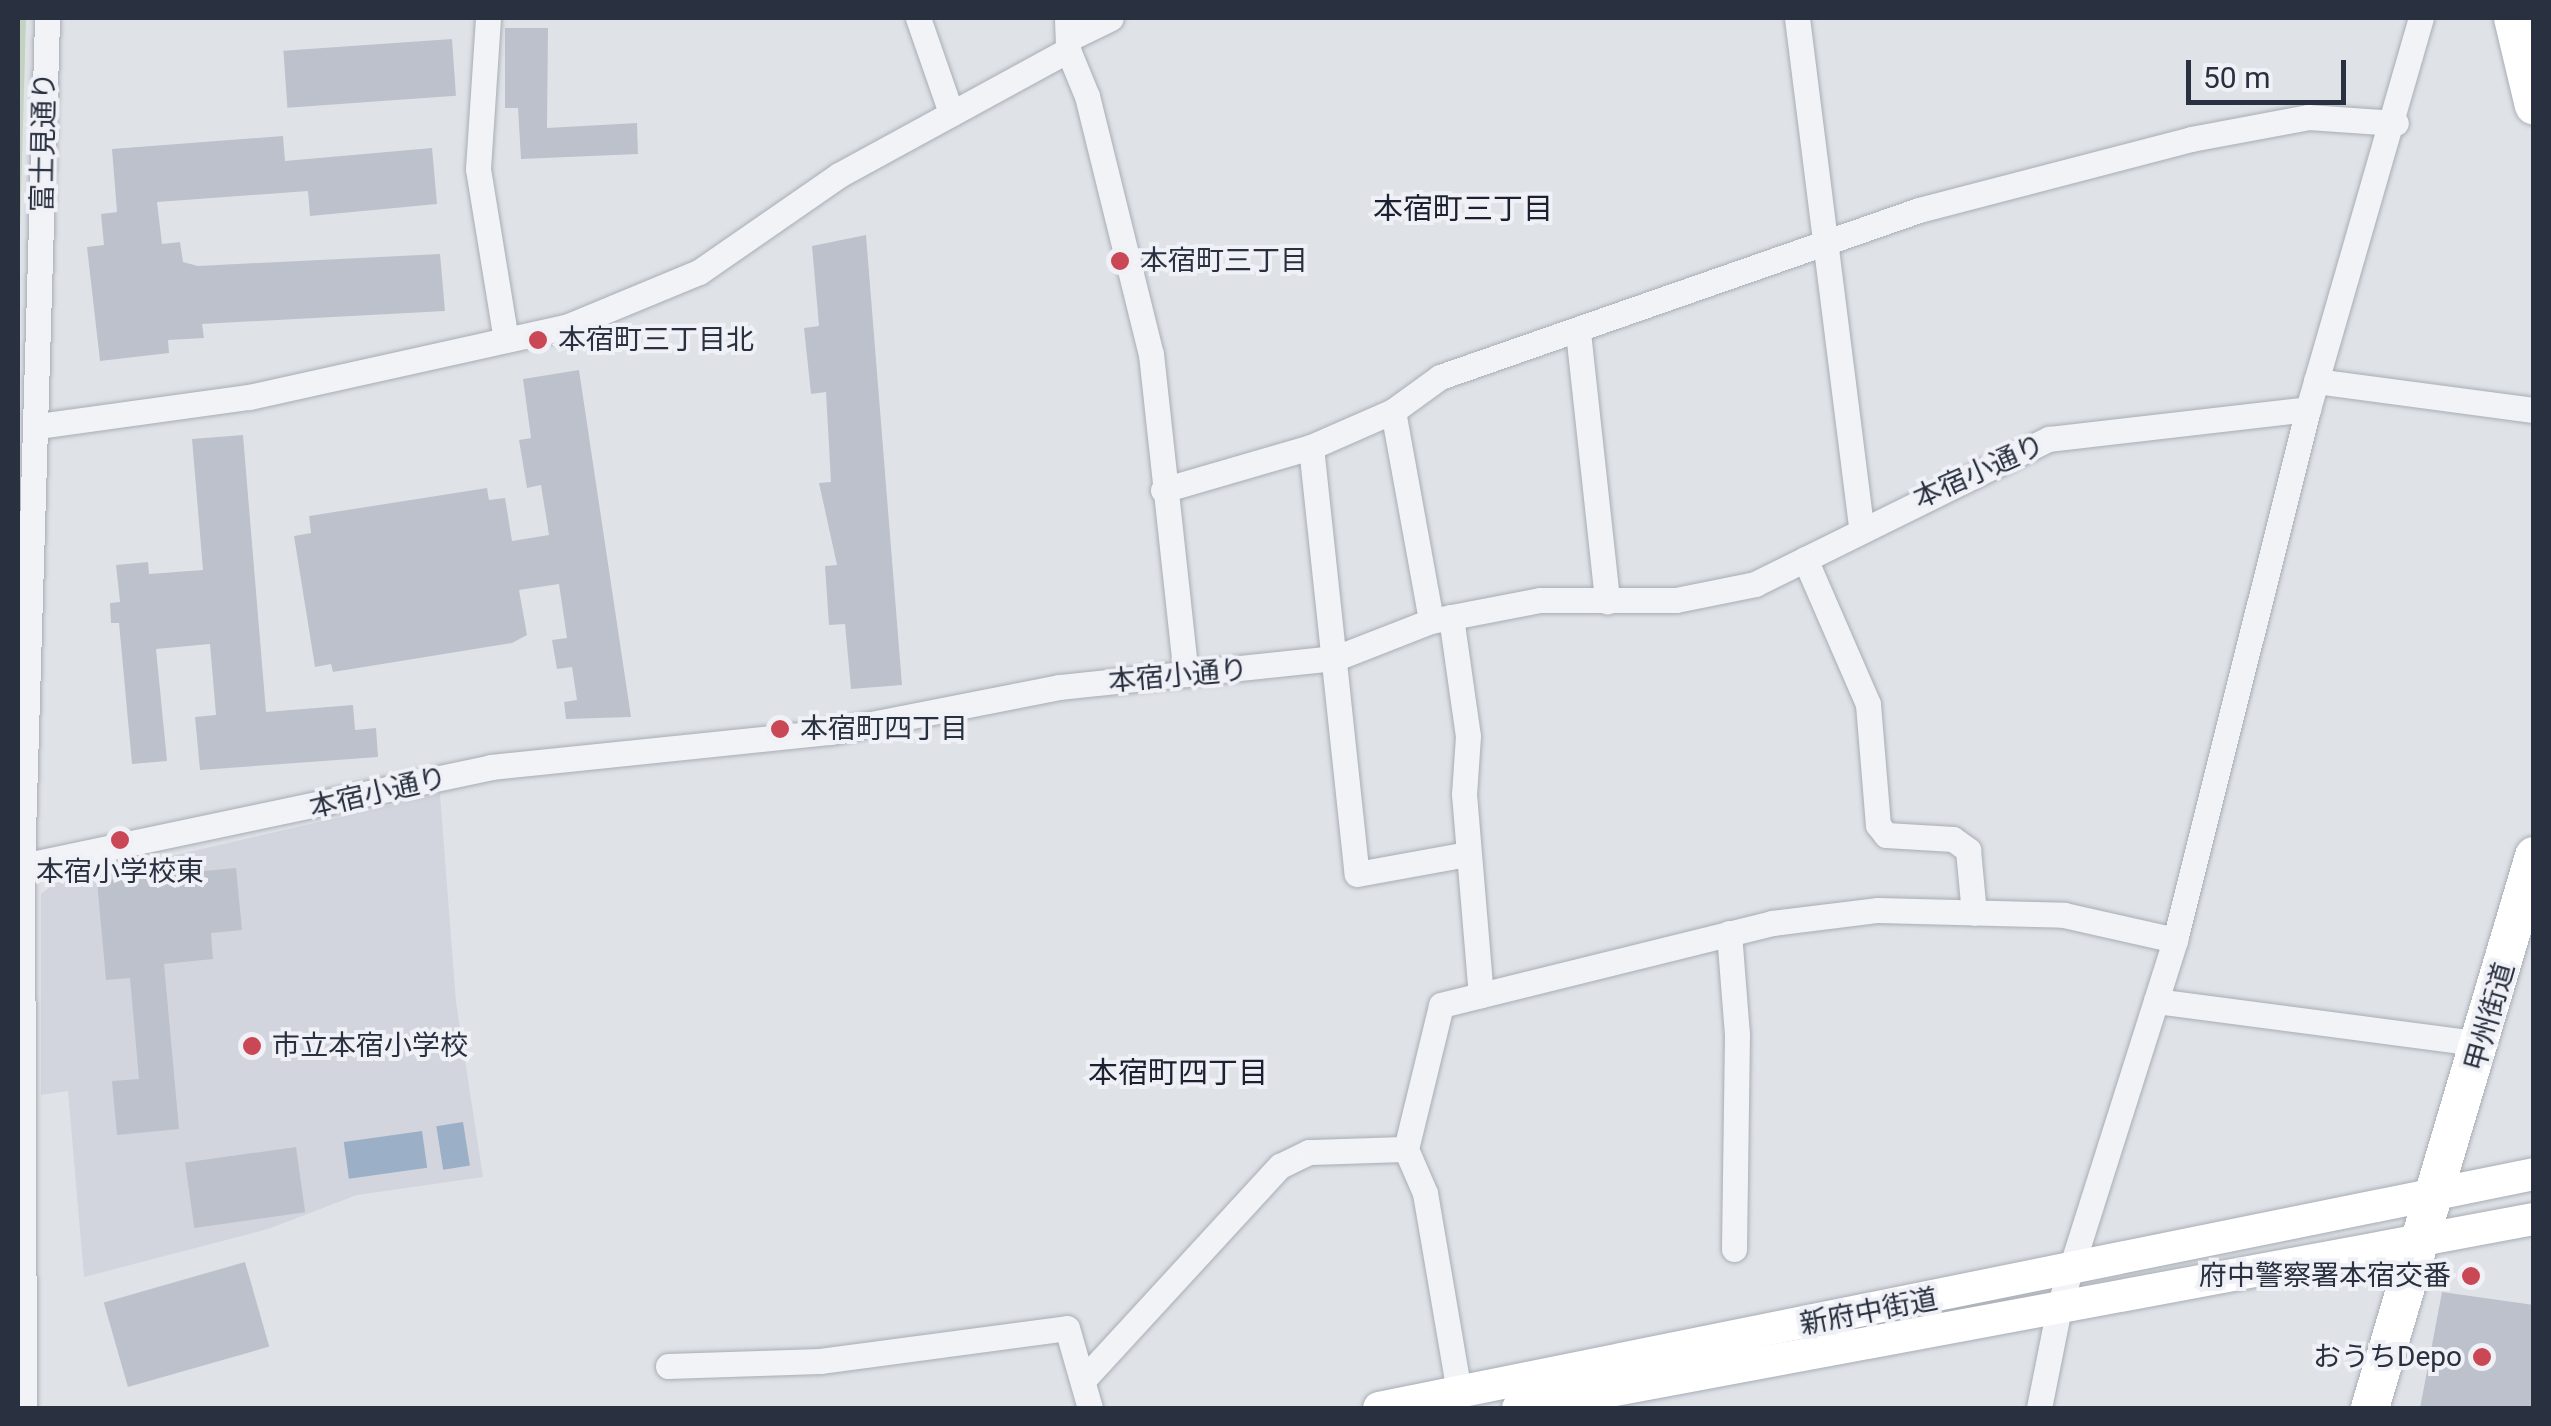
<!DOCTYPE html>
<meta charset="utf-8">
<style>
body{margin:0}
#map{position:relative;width:2551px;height:1426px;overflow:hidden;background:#dfe3e8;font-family:Roboto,"Noto Sans JP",sans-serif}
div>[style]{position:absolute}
.built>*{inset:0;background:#d2d5dd}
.green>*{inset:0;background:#c4d2c1}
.water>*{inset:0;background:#9bafc7;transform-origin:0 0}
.building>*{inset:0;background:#bdc1cb;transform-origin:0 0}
.roads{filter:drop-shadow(0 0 2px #a8adb5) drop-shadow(0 0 2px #a8adb5)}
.minor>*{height:25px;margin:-12.5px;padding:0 12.5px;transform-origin:12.5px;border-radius:12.5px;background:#f2f3f7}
.major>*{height:32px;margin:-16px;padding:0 16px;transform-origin:16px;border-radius:16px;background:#fff}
.highway>*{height:38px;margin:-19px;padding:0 19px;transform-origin:19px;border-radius:19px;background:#fff}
.dots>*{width:28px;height:28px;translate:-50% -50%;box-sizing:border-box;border:5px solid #eff1f6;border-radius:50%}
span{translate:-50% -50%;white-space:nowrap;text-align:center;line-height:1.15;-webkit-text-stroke:8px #eff1f6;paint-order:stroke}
.street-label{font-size:28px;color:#29303f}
.poi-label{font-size:28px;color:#29303f}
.left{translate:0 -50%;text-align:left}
.right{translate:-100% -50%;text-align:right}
.neighbourhood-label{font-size:30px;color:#1b2130}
.frame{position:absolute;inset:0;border:20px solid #29303f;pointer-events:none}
.scale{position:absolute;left:2186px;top:60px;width:160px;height:45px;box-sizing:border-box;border:5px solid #29303f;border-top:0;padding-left:12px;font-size:30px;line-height:35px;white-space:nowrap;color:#29303f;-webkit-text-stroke:8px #eff1f6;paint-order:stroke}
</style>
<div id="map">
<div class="built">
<div style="clip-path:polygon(440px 794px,456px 1002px,483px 1177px,357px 1195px,268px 1229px,84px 1277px,68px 1091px,41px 1095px,41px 894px,55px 883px)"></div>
</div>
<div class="green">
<div style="clip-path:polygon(18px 18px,26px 18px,18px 306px)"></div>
</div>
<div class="water">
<div style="left:463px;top:1122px;width:44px;height:27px;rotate:81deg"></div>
<div style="left:422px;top:1131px;width:37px;height:79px;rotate:82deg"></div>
</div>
<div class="building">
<div style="clip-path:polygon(505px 28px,548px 28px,547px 128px,637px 123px,638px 154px,521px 159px,518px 108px,505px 108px)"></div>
<div style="left:452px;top:39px;width:57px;height:169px;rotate:86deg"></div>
<div style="clip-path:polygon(283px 136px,285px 161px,432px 148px,437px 204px,310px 216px,308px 191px,157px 202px,162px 244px,180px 242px,183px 262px,198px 266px,440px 254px,445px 311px,202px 324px,204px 338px,168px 340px,169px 353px,100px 361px,87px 247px,104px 245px,101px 214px,117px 212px,112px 149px)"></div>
<div style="clip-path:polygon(866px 235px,902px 685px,851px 689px,845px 624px,829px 625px,825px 566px,837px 565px,819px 483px,831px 482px,826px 392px,811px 394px,804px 328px,819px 326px,812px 246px)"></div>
<div style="clip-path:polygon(579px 370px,631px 717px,566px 719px,564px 702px,577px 700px,572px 667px,557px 669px,552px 640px,567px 638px,559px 584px,519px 590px,527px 635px,512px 643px,333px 672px,331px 664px,315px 667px,294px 536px,311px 533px,309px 516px,487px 488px,489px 500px,505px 498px,512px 541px,549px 535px,541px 485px,527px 488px,519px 440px,531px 438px,523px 379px)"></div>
<div style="clip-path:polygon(243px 435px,266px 712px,353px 705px,355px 730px,376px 728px,378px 757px,200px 770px,195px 717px,216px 715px,210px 644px,156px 649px,167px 761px,132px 764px,119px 623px,111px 623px,110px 603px,120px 602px,116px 565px,148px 562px,149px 574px,203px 570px,192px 439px)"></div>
<div style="clip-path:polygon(236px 868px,242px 930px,211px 933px,213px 959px,164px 964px,179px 1129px,117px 1135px,112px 1081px,139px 1079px,130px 978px,106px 980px,97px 881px)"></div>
<div style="left:296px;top:1147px;width:66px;height:112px;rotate:82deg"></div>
<div style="left:245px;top:1262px;width:88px;height:147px;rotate:74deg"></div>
<div style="clip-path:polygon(2442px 1292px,2534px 1305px,2534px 1408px,2420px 1408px)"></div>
</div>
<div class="roads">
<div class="minor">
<div style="left:488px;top:18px;width:151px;rotate:93.8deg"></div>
<div style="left:478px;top:169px;width:173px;rotate:80.7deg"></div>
<div style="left:918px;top:18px;width:101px;rotate:70.8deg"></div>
<div style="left:1067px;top:18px;width:32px;rotate:88deg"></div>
<div style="left:1068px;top:50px;width:50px;rotate:67.6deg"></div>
<div style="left:1087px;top:96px;width:266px;rotate:76.1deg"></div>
<div style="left:1151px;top:354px;width:322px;rotate:83.8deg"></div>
<div style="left:1797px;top:18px;width:512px;rotate:82.82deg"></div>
<div style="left:1072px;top:37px;width:43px;rotate:-26deg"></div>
<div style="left:1578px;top:332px;width:271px;rotate:83.8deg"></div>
<div style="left:2316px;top:381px;width:220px;rotate:7.6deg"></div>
<div style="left:1393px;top:411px;width:213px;rotate:79.7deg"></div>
<div style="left:39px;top:426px;width:212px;rotate:-7.9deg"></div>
<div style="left:249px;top:397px;width:325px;rotate:-12.5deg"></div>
<div style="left:566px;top:327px;width:144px;rotate:-22.5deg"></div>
<div style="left:699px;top:272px;width:170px;rotate:-34.7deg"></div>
<div style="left:839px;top:175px;width:261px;rotate:-28.6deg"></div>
<div style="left:1311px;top:447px;width:429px;rotate:83.9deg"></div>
<div style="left:1357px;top:874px;width:112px;rotate:-10.3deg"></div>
<div style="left:1163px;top:490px;width:154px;rotate:-16.2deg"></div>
<div style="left:1311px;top:447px;width:90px;rotate:-23.7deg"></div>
<div style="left:1393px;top:411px;width:58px;rotate:-35.9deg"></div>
<div style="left:1440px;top:377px;width:507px;rotate:-19.22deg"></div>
<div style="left:1919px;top:210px;width:281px;rotate:-14.6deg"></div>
<div style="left:2191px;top:139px;width:119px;rotate:-10.6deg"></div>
<div style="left:2308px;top:117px;width:88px;rotate:3.9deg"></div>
<div style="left:1805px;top:559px;width:158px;rotate:66.5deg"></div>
<div style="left:1868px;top:704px;width:121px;rotate:85.3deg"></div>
<div style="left:1878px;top:825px;width:13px;rotate:51deg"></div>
<div style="left:1886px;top:835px;width:67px;rotate:3.4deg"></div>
<div style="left:1953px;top:839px;width:19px;rotate:36deg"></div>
<div style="left:1968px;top:850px;width:63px;rotate:84.6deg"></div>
<div style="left:1451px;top:617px;width:120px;rotate:81.9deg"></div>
<div style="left:1468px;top:736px;width:58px;rotate:93.9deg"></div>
<div style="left:1464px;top:794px;width:202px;rotate:85.2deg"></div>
<div style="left:18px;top:867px;width:483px;rotate:-11.9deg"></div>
<div style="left:491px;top:767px;width:341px;rotate:-5.9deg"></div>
<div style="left:830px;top:732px;width:233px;rotate:-11.1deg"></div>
<div style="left:1059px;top:687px;width:279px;rotate:-6deg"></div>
<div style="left:1336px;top:658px;width:102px;rotate:-21.3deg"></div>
<div style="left:1431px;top:621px;width:111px;rotate:-10.9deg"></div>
<div style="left:1540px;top:600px;width:136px"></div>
<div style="left:1676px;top:600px;width:81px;rotate:-11.4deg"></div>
<div style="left:1755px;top:584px;width:328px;rotate:-26.3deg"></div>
<div style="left:2049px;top:439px;width:261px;rotate:-6.6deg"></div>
<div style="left:1729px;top:933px;width:101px;rotate:85.5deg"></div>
<div style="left:1737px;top:1034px;width:215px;rotate:90.8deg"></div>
<div style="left:2156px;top:1001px;width:330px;rotate:7.5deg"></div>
<div style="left:668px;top:1366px;width:152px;rotate:-1.9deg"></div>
<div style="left:820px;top:1361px;width:249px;rotate:-7.6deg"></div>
<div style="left:1067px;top:1328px;width:83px;rotate:74deg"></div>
<div style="left:1083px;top:1380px;width:291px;rotate:-47.4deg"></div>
<div style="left:1280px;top:1166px;width:32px;rotate:-26deg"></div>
<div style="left:1309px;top:1152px;width:97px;rotate:-1.8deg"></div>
<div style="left:1459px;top:1392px;width:202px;rotate:-99.7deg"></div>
<div style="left:1425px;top:1193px;width:48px;rotate:-113.4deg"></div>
<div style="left:1406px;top:1149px;width:148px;rotate:-76.3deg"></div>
<div style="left:1441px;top:1005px;width:341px;rotate:-13.9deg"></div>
<div style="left:1772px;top:923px;width:107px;rotate:-7deg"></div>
<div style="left:1878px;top:910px;width:186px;rotate:1.5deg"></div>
<div style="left:2064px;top:915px;width:114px;rotate:12.7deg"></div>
<div style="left:24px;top:1408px;width:541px;rotate:-90.21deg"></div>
<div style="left:22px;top:867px;width:849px;rotate:-88.31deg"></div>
<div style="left:2039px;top:1408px;width:107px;rotate:-78.7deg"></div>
<div style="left:2060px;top:1303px;width:381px;rotate:-72.4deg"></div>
<div style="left:2175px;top:940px;width:547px;rotate:-75.94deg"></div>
<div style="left:2308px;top:409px;width:407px;rotate:-73.9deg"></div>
</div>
<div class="major">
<div style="left:1379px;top:1408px;width:1178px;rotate:-11.45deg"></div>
<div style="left:1518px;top:1408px;width:1033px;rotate:-10.54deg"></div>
</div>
<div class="highway">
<div style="left:2513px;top:18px;width:90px;rotate:76.6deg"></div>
<div style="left:2370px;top:1408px;width:576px;rotate:-73.45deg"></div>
</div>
</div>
<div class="dots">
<div style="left:1120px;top:261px;background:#ca4755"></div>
<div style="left:538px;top:340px;background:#ca4755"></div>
<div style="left:780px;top:729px;background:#ca4755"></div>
<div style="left:120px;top:840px;background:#ca4755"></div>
<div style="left:252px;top:1046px;background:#ca4755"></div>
<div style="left:2471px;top:1276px;background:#ca4755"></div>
<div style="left:2482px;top:1357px;background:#ca4755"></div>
</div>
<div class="street-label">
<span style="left:44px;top:142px;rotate:-89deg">富士見通り</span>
<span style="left:1979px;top:472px;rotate:-24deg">本宿小通り</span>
<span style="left:1178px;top:676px;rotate:-5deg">本宿小通り</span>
<span style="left:378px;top:793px;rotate:-13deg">本宿小通り</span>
<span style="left:2490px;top:1017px;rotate:-74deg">甲州街道</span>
<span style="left:1869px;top:1312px;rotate:-11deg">新府中街道</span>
</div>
<div class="poi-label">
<span class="left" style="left:1140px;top:261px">本宿町三丁目</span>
<span class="left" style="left:558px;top:340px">本宿町三丁目北</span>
<span class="left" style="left:800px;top:729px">本宿町四丁目</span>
<span style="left:120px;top:872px">本宿小学校東</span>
<span class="left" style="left:272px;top:1046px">市立本宿小学校</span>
<span class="right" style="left:2451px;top:1276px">府中警察署本宿交番</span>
<span class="right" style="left:2462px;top:1357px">おうちDepo</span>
</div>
<div class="neighbourhood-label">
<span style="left:1463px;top:209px">本宿町三丁目</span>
<span style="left:1178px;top:1073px">本宿町四丁目</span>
</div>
<div class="frame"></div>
<div class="scale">50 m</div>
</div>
